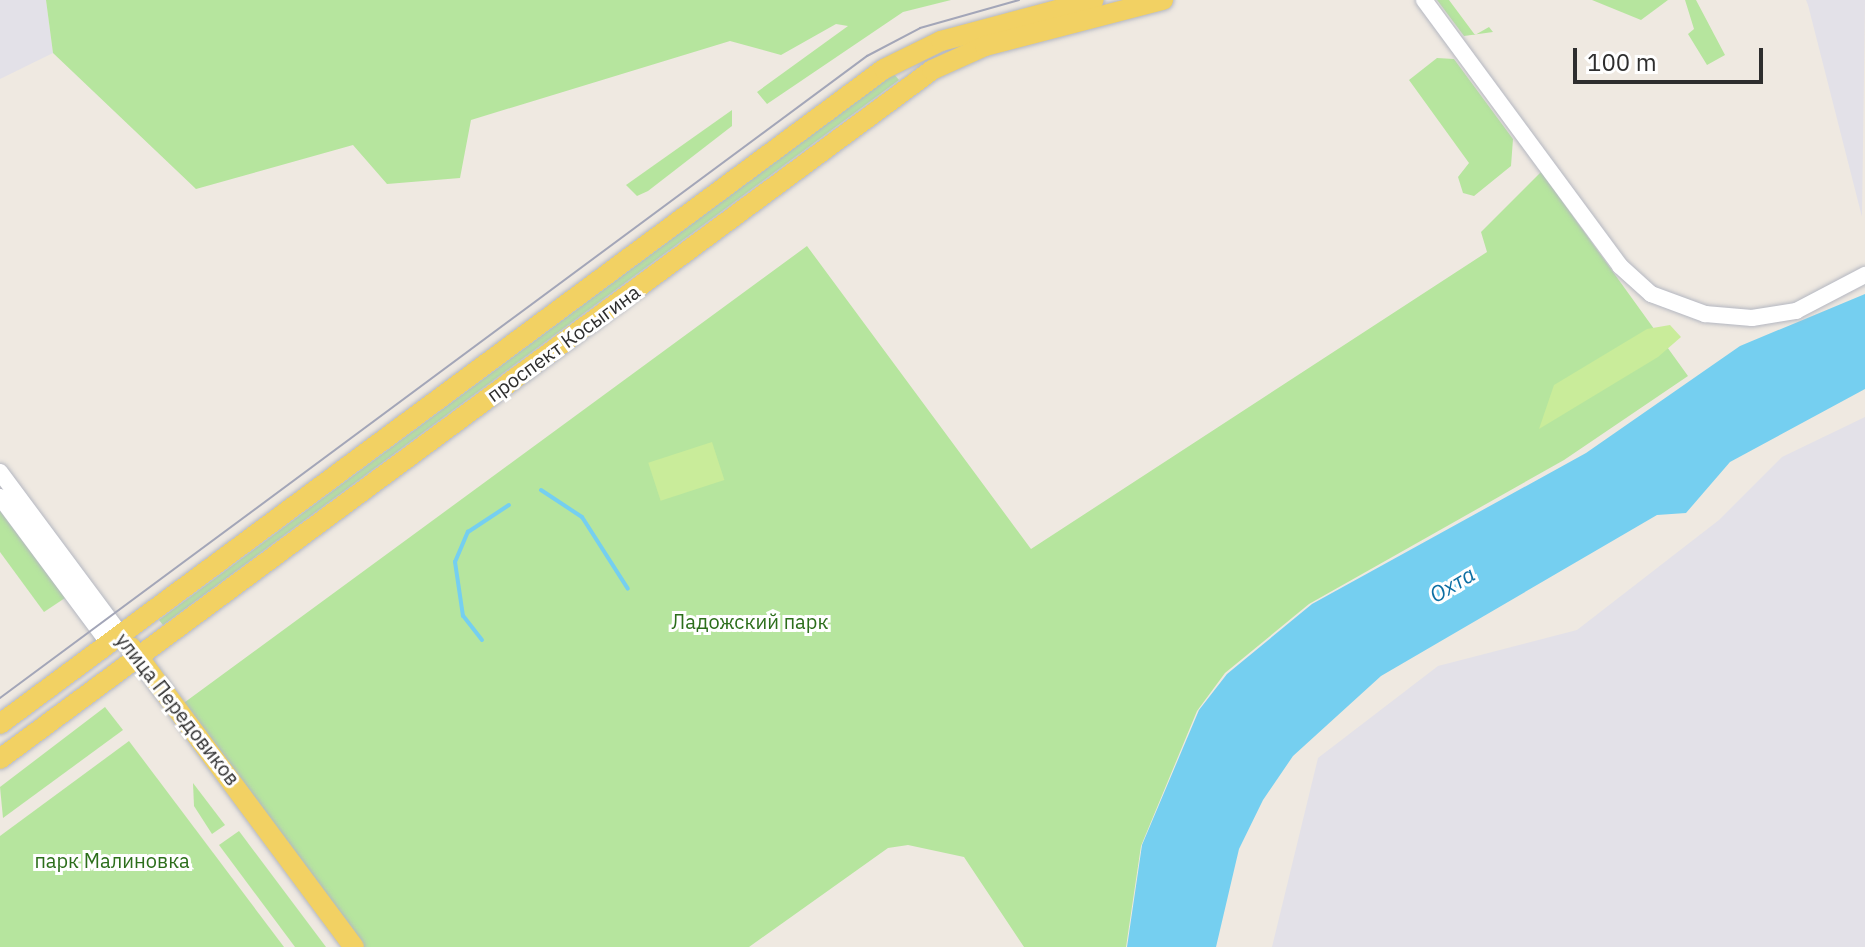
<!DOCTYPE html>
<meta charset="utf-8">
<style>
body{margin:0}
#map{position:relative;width:1865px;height:947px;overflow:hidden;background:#efe9e1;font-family:"IBM Plex Sans",sans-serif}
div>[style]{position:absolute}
.industrial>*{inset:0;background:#e3e1e8}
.green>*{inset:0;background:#b6e59e}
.pitch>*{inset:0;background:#c9ec9a;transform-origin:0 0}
.water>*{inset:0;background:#75cff0}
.stream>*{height:4px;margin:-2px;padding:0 2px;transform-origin:2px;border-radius:2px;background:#75cff0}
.roads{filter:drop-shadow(0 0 2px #b4b7c1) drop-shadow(0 0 2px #b4b7c1)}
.minor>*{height:16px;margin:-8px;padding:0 8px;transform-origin:8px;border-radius:8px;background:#fff}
.major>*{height:20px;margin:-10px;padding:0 10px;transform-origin:10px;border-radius:10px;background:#f2d163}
.tram>*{height:2px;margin:-1px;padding:0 1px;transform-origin:1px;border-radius:1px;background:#a3a6b8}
span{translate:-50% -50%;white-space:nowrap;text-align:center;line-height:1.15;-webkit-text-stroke:6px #fff;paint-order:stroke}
.street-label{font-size:20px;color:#2e2e2e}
.park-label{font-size:20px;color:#2c6e1b}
.water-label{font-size:22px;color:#0d6fa3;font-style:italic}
.scale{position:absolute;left:1573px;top:48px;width:190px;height:36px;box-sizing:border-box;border:4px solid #2e2e2e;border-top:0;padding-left:10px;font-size:24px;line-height:28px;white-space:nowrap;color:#2e2e2e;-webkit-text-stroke:6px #fff;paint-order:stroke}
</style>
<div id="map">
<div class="industrial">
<div style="clip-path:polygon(0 0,46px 0,53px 53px,0 79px)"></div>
<div style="clip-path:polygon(1806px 0,1865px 0,1862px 217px,1808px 5px)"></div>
<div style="clip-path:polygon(1865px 417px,1865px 947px,1272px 947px,1318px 758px,1438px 666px,1577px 630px,1719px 520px,1782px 457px)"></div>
</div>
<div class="green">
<div style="clip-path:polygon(46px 0,951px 0,903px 12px,767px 104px,757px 92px,848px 26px,836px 24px,781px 55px,730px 41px,471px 120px,460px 178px,387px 184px,353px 145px,196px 189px,53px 53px)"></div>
<div style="clip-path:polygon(1437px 0,1449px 0,1475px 35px,1489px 27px,1493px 32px,1464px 36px)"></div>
<div style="clip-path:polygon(1592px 0,1668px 0,1641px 20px)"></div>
<div style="clip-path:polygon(1685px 0,1696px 0,1725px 55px,1707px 65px,1688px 34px,1694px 29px)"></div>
<div style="clip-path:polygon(1437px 58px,1454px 59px,1513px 139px,1511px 166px,1474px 196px,1463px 193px,1458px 177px,1469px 163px,1409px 80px)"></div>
<div style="clip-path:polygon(894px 74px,899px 80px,163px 625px,159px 620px)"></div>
<div style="clip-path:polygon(732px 110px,732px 126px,648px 191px,637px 196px,626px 185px)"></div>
<div style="clip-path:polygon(1541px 172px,1688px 376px,1564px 460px,1309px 604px,1225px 673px,1197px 711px,1141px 846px,1126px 947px,1024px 947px,964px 857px,908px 845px,888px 848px,749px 947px,362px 947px,181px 705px,807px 246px,1031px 549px,1487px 252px,1481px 232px)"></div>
<div style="clip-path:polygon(0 511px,65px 598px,44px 612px,0 552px)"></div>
<div style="clip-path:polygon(105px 707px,123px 730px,3px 818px,0 787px)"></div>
<div style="clip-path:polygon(129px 741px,284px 947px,0 947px,0 836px)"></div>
<div style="clip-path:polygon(193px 783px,225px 825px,212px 834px,194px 806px)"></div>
<div style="clip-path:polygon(239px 831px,326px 947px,295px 947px,219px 845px)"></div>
</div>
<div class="pitch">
<div style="clip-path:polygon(1670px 325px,1681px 337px,1658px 357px,1539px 429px,1554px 385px,1647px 329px)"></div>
<div style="left:712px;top:442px;width:40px;height:67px;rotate:72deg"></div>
</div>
<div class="water">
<div style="clip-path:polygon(1865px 294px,1865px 389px,1730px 462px,1686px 513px,1657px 515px,1381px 676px,1293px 756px,1263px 800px,1239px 849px,1216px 947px,1127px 947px,1142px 845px,1199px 710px,1227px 674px,1312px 604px,1586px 453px,1740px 346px)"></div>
</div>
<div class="stream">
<div style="left:541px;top:490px;width:49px;rotate:33.4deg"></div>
<div style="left:582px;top:517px;width:85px;rotate:57.4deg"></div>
<div style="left:482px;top:640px;width:31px;rotate:-128deg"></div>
<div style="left:463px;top:616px;width:55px;rotate:-98.4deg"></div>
<div style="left:455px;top:562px;width:33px;rotate:-67deg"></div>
<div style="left:468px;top:532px;width:49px;rotate:-33.4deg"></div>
</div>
<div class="roads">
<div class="minor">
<div style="left:1424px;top:0;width:330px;rotate:53.6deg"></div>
<div style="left:1620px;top:266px;width:42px;rotate:42.1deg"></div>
<div style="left:1651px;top:294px;width:58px;rotate:20.3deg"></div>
<div style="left:1705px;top:314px;width:47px;rotate:4.9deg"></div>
<div style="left:1752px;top:318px;width:45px;rotate:-9deg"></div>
<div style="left:1796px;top:311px;width:78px;rotate:-27.6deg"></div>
<div style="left:0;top:472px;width:203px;rotate:53.4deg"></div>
<div style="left:0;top:497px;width:183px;rotate:53.4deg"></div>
</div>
<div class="major">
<div style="left:131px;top:647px;width:374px;rotate:53.4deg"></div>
<div style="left:0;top:724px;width:1100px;rotate:-36.54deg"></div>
<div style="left:884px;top:69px;width:64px;rotate:-26.2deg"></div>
<div style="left:941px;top:41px;width:158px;rotate:-15deg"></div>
<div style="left:0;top:759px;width:1159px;rotate:-36.47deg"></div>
<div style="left:932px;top:70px;width:58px;rotate:-24.4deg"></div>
<div style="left:985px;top:46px;width:184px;rotate:-14.5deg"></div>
</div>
</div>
<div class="tram">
<div style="left:0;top:698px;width:1079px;rotate:-36.52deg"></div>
<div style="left:867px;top:56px;width:60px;rotate:-27.8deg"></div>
<div style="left:920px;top:28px;width:103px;rotate:-15.8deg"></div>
</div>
<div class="street-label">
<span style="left:563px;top:343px;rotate:-36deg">проспект Косыгина</span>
<span style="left:178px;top:709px;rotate:52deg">улица Передовиков</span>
</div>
<div class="park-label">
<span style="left:750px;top:621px">Ладожский парк</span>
<span style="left:112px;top:860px">парк Малиновка</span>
</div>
<div class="water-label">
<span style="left:1452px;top:584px;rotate:-31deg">Охта</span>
</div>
<div class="scale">100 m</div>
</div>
